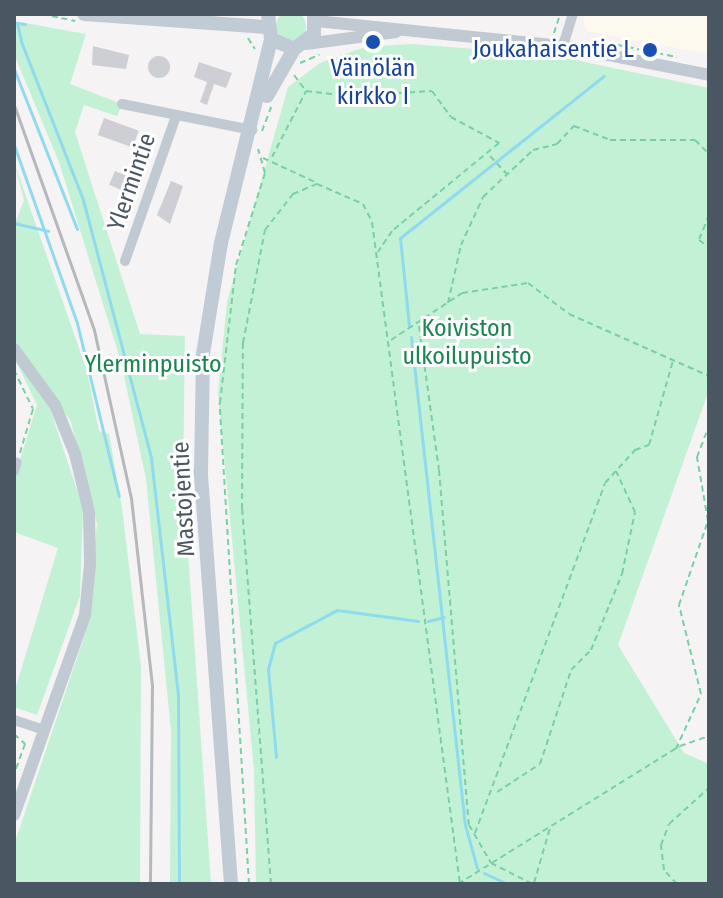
<!DOCTYPE html>
<meta charset="utf-8">
<style>
body{margin:0}
#map{position:relative;width:723px;height:898px;overflow:hidden;background:#f5f3f3;font-family:"Fira Sans Condensed",sans-serif}
div>[style]{position:absolute}
.commercial>*{inset:0;background:#fdf9ef}
.green>*{inset:0;background:#c3f1d5}
.round{border-radius:50%}
.stream>*{height:3px;margin:-1.5px;padding:0 1.5px;transform-origin:1.5px;border-radius:1.5px;background:#90daee}
.building>*{inset:0;background:#cdcfd5;transform-origin:0 0}
.path>*{height:2px;margin-top:-1px;transform-origin:0;background:repeating-linear-gradient(90deg,#7ad0a6 0 6px,transparent 0 10px)}
.minor>*{height:10px;margin:-5px;padding:0 5px;transform-origin:5px;border-radius:5px;background:#c1cad2}
.tertiary>*{height:12px;margin:-6px;padding:0 6px;transform-origin:6px;border-radius:6px;background:#c1cad2}
.secondary>*{height:14px;margin:-7px;padding:0 7px;transform-origin:7px;border-radius:7px;background:#c1cbd6}
.rail>*{height:3px;margin:-1.5px;padding:0 1.5px;transform-origin:1.5px;border-radius:1.5px;background:#b5b8bd}
.dots>*{width:22px;height:22px;translate:-50% -50%;box-sizing:border-box;border:4px solid #fff;border-radius:50%}
span{translate:-50% -50%;white-space:nowrap;text-align:center;line-height:1.15;-webkit-text-stroke:6px #fff;paint-order:stroke}
.transit-label{font-size:24px;color:#164399}
.right{translate:-100% -50%;text-align:right}
.street-label{font-size:24px;color:#4a5661}
.park-label{font-size:24px;color:#17864f}
.frame{position:absolute;inset:0;border:16px solid #4a5661;pointer-events:none}
</style>
<div id="map">
<div class="commercial">
<div style="clip-path:polygon(582px 14px,709px 14px,709px 48px,707px 54px,586px 31px)"></div>
</div>
<div class="green">
<div class="round" style="left:276px;top:11px;width:30px;height:30px"></div>
<div style="clip-path:polygon(14px 21px,86px 34px,70px 84px,122px 104px,117px 116px,84px 105px,75px 132px,140px 334px,185px 336px,183px 480px,211px 884px,170px 884px,171px 731px,146px 479px,121px 362px,59px 162px,14px 54px)"></div>
<div style="clip-path:polygon(411px 44px,551px 55px,709px 88px,709px 390px,618px 645px,684px 753px,709px 764px,709px 884px,256px 884px,254px 770px,218px 393px,227px 302px,288px 87px,320px 63px,365px 47px)"></div>
<div style="clip-path:polygon(14px 162px,87px 371px,99px 431px,109px 434px,122px 508px,141px 666px,140px 884px,14px 884px,14px 845px,85px 634px,97px 524px,71px 422px,14px 339px,14px 226px,24px 200px)"></div>
<div style="clip-path:polygon(14px 357px,49px 406px,83px 508px,80px 596px,37px 715px,14px 707px,14px 693px,58px 548px,14px 532px,14px 479px,37px 405px)"></div>
</div>
<div class="stream">
<div style="left:25px;top:24px;width:8px;rotate:-173deg"></div>
<div style="left:17px;top:23px;width:22px;rotate:77deg"></div>
<div style="left:22px;top:44px;width:168px;rotate:68.6deg"></div>
<div style="left:83px;top:200px;width:267px;rotate:75.2deg"></div>
<div style="left:151px;top:458px;width:238px;rotate:83.5deg"></div>
<div style="left:178px;top:694px;width:190px;rotate:89.7deg"></div>
<div style="left:14px;top:69px;width:172px;rotate:68.5deg"></div>
<div style="left:14px;top:145px;width:189px;rotate:70.5deg"></div>
<div style="left:77px;top:323px;width:178px;rotate:76.4deg"></div>
<div style="left:14px;top:223px;width:35px;rotate:13deg"></div>
<div style="left:409px;top:326px;width:88px;rotate:-95.8deg"></div>
<div style="left:400px;top:238px;width:260px;rotate:-38.5deg"></div>
<div style="left:411px;top:337px;width:491px;rotate:83.7deg"></div>
<div style="left:465px;top:825px;width:45px;rotate:74.4deg"></div>
<div style="left:428px;top:621px;width:16px;rotate:-14deg"></div>
<div style="left:276px;top:757px;width:88px;rotate:-95.2deg"></div>
<div style="left:268px;top:669px;width:27px;rotate:-75deg"></div>
<div style="left:275px;top:643px;width:70px;rotate:-28deg"></div>
<div style="left:337px;top:610px;width:82px;rotate:7.7deg"></div>
<div style="left:484px;top:873px;width:26px;rotate:25deg"></div>
</div>
<div class="building">
<div style="clip-path:polygon(93px 46px,129px 55px,126px 69px,92px 65px)"></div>
<div class="round" style="left:148px;top:56px;width:22px;height:22px"></div>
<div style="clip-path:polygon(199px 62px,232px 73px,226px 88px,214px 84px,207px 105px,200px 102px,207px 82px,194px 77px)"></div>
<div style="left:104px;top:118px;width:37px;height:18px;rotate:20deg"></div>
<div style="left:115px;top:171px;width:25px;height:15px;rotate:23deg"></div>
<div style="clip-path:polygon(171px 181px,183px 186px,170px 224px,157px 215px)"></div>
</div>
<div class="path">
<div style="left:42px;top:14px;width:34px;rotate:12deg"></div>
<div style="left:554px;top:33px;width:20px;rotate:-72deg"></div>
<div style="left:248px;top:38px;width:13px;rotate:58deg"></div>
<div style="left:608px;top:43px;width:70px;rotate:11.5deg"></div>
<div style="left:300px;top:63px;width:21px;rotate:-23deg"></div>
<div style="left:294px;top:75px;width:20px;rotate:53deg"></div>
<div style="left:306px;top:91px;width:43px;rotate:6.6deg"></div>
<div style="left:349px;top:96px;width:83px;rotate:-3.4deg"></div>
<div style="left:432px;top:91px;width:32px;rotate:54deg"></div>
<div style="left:451px;top:117px;width:55px;rotate:28.4deg"></div>
<div style="left:499px;top:143px;width:139px;rotate:140.6deg"></div>
<div style="left:392px;top:231px;width:25px;rotate:124deg"></div>
<div style="left:262px;top:131px;width:26px;rotate:-69deg"></div>
<div style="left:490px;top:156px;width:26px;rotate:47deg"></div>
<div style="left:272px;top:157px;width:74px;rotate:-62.7deg"></div>
<div style="left:263px;top:158px;width:60px;rotate:24.8deg"></div>
<div style="left:709px;top:215px;width:27px;rotate:112deg"></div>
<div style="left:699px;top:240px;width:12px;rotate:35deg"></div>
<div style="left:448px;top:303px;width:59px;rotate:-77.4deg"></div>
<div style="left:461px;top:245px;width:53px;rotate:-65.4deg"></div>
<div style="left:483px;top:197px;width:69px;rotate:-43.2deg"></div>
<div style="left:533px;top:150px;width:25px;rotate:-14deg"></div>
<div style="left:557px;top:144px;width:25px;rotate:-47deg"></div>
<div style="left:574px;top:126px;width:39px;rotate:21deg"></div>
<div style="left:610px;top:140px;width:85px"></div>
<div style="left:695px;top:140px;width:20px;rotate:45deg"></div>
<div style="left:419px;top:326px;width:145px;rotate:82.1deg"></div>
<div style="left:439px;top:470px;width:356px;rotate:85.2deg"></div>
<div style="left:469px;top:825px;width:44px;rotate:59.9deg"></div>
<div style="left:491px;top:863px;width:47px;rotate:26.6deg"></div>
<div style="left:391px;top:340px;width:85px;rotate:-33.5deg"></div>
<div style="left:462px;top:293px;width:67px;rotate:-8.6deg"></div>
<div style="left:528px;top:283px;width:51px;rotate:37.1deg"></div>
<div style="left:569px;top:314px;width:153px;rotate:23.9deg"></div>
<div style="left:14px;top:370px;width:43px;rotate:64deg"></div>
<div style="left:33px;top:409px;width:46px;rotate:106.5deg"></div>
<div style="left:14px;top:734px;width:15px;rotate:42deg"></div>
<div style="left:25px;top:744px;width:33px;rotate:110deg"></div>
<div style="left:676px;top:749px;width:60px;rotate:-65.6deg"></div>
<div style="left:701px;top:694px;width:92px;rotate:-103.9deg"></div>
<div style="left:679px;top:605px;width:89px;rotate:-71deg"></div>
<div style="left:708px;top:521px;width:65px;rotate:-99.8deg"></div>
<div style="left:697px;top:457px;width:34px;rotate:-69deg"></div>
<div style="left:497px;top:792px;width:51px;rotate:-33.1deg"></div>
<div style="left:540px;top:764px;width:99px;rotate:-71.7deg"></div>
<div style="left:571px;top:670px;width:28px;rotate:-45deg"></div>
<div style="left:591px;top:650px;width:82px;rotate:-67.8deg"></div>
<div style="left:622px;top:574px;width:63px;rotate:-78.2deg"></div>
<div style="left:635px;top:512px;width:45px;rotate:-114.9deg"></div>
<div style="left:475px;top:833px;width:373px;rotate:-69.6deg"></div>
<div style="left:605px;top:483px;width:45px;rotate:-47.7deg"></div>
<div style="left:635px;top:450px;width:15px;rotate:-20deg"></div>
<div style="left:649px;top:445px;width:87px;rotate:-74.1deg"></div>
<div style="left:534px;top:883px;width:57px;rotate:-73.8deg"></div>
<div style="left:249px;top:884px;width:482px;rotate:-93.5deg"></div>
<div style="left:220px;top:403px;width:139px;rotate:-83.4deg"></div>
<div style="left:236px;top:265px;width:96px;rotate:-72.5deg"></div>
<div style="left:265px;top:173px;width:25px;rotate:-106deg"></div>
<div style="left:271px;top:884px;width:376px;rotate:-94.4deg"></div>
<div style="left:242px;top:509px;width:166px;rotate:-89.7deg"></div>
<div style="left:243px;top:343px;width:115px;rotate:-79deg"></div>
<div style="left:265px;top:230px;width:46px;rotate:-52.1deg"></div>
<div style="left:293px;top:194px;width:26px;rotate:-23deg"></div>
<div style="left:317px;top:184px;width:50px;rotate:23.5deg"></div>
<div style="left:363px;top:204px;width:20px;rotate:63deg"></div>
<div style="left:372px;top:222px;width:668px;rotate:82.43deg"></div>
<div style="left:458px;top:884px;width:261px;rotate:-31.9deg"></div>
<div style="left:680px;top:746px;width:31px;rotate:-19deg"></div>
<div style="left:677px;top:884px;width:19px;rotate:-133deg"></div>
<div style="left:664px;top:870px;width:25px;rotate:-97deg"></div>
<div style="left:661px;top:845px;width:22px;rotate:-69deg"></div>
<div style="left:669px;top:824px;width:54px;rotate:-42deg"></div>
</div>
<div class="minor">
<div style="left:563px;top:46px;width:34px;rotate:-73deg"></div>
<div style="left:122px;top:104px;width:133px;rotate:11.3deg"></div>
<div style="left:125px;top:261px;width:154px;rotate:-70.6deg"></div>
<div style="left:14px;top:471px;width:9px;rotate:-72deg"></div>
<div style="left:14px;top:720px;width:32px;rotate:18deg"></div>
</div>
<div class="tertiary">
<div style="left:316px;top:21px;width:248px;rotate:5.8deg"></div>
<div style="left:563px;top:46px;width:149px;rotate:11.2deg"></div>
<div style="left:306px;top:44px;width:91px;rotate:-7.6deg"></div>
<div style="left:14px;top:349px;width:69px;rotate:53.8deg"></div>
<div style="left:55px;top:405px;width:53px;rotate:67.8deg"></div>
<div style="left:75px;top:454px;width:60px;rotate:76.4deg"></div>
<div style="left:89px;top:512px;width:52px;rotate:88.9deg"></div>
<div style="left:90px;top:564px;width:51px;rotate:95.6deg"></div>
<div style="left:85px;top:615px;width:212px;rotate:109.5deg"></div>
</div>
<div class="secondary">
<div style="left:84px;top:14px;width:182px;rotate:4.1deg"></div>
<div style="left:268px;top:14px;width:25px;rotate:83deg"></div>
<div style="left:271px;top:39px;width:25px;rotate:23deg"></div>
<div style="left:294px;top:49px;width:25px;rotate:-37deg"></div>
<div style="left:314px;top:34px;width:20px;rotate:-90deg"></div>
<div style="left:267px;top:96px;width:54px;rotate:-60.1deg"></div>
<div style="left:231px;top:884px;width:414px;rotate:-94.2deg"></div>
<div style="left:201px;top:471px;width:117px;rotate:-89deg"></div>
<div style="left:203px;top:354px;width:112px;rotate:-80.8deg"></div>
<div style="left:221px;top:243px;width:210px;rotate:-76.2deg"></div>
</div>
<div class="rail">
<div style="left:14px;top:105px;width:239px;rotate:70.4deg"></div>
<div style="left:94px;top:330px;width:172px;rotate:77.6deg"></div>
<div style="left:131px;top:498px;width:189px;rotate:83.6deg"></div>
<div style="left:152px;top:686px;width:198px;rotate:90.6deg"></div>
</div>
<div class="dots">
<div style="left:373px;top:42px;background:#1a4fb4"></div>
<div style="left:650px;top:50px;background:#1a4fb4"></div>
</div>
<div class="transit-label">
<span class="right" style="left:634px;top:50px">Joukahaisentie L</span>
<span style="left:373px;top:83px">Väinölän<br>kirkko I</span>
</div>
<div class="street-label">
<span style="left:132px;top:182px;rotate:-71deg">Ylermintie</span>
<span style="left:184px;top:499px;rotate:-93deg">Mastojentie</span>
</div>
<div class="park-label">
<span style="left:467px;top:343px">Koiviston<br>ulkoilupuisto</span>
<span style="left:153px;top:365px">Ylerminpuisto</span>
</div>
<div class="frame"></div>
</div>
